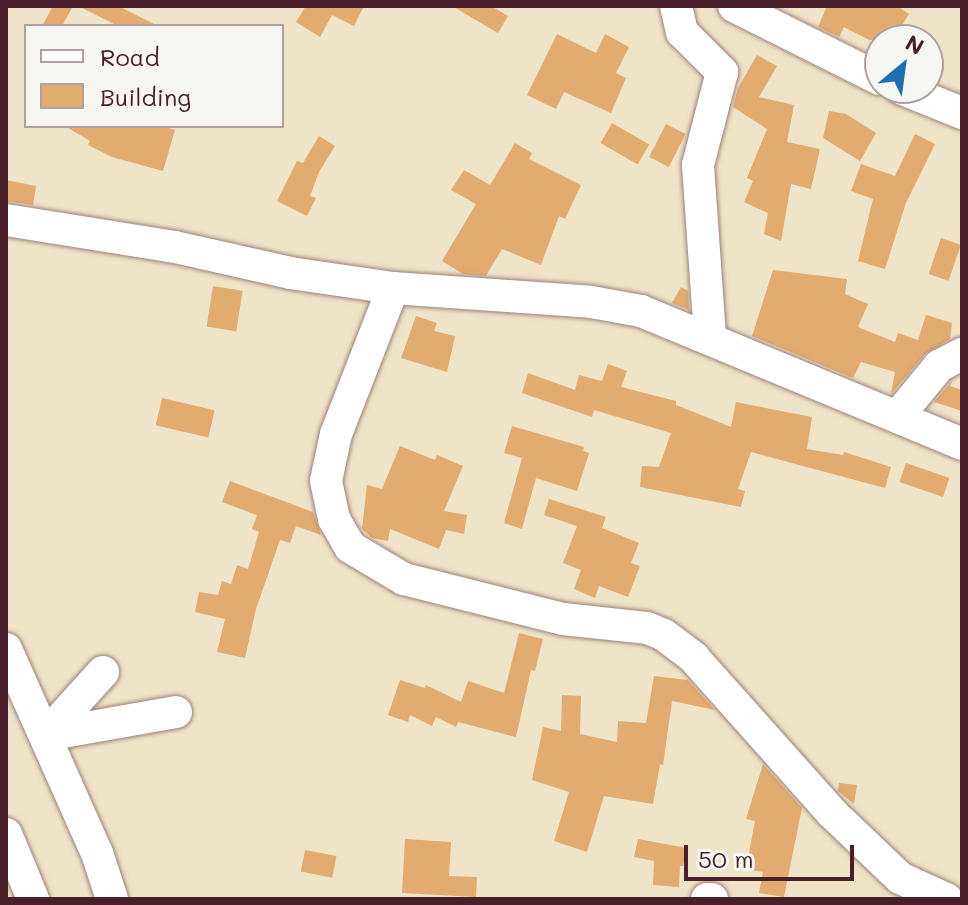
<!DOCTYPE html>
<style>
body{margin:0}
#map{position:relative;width:968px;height:905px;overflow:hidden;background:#efe3c8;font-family:Mali,sans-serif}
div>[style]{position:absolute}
.building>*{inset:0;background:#e2ab70;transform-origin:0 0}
.roads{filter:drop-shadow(0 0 2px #9c817a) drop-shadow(0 0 2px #9c817a)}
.minor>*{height:32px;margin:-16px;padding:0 16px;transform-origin:16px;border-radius:16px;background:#fff}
span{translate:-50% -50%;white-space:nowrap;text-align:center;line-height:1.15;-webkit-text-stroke:8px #f6f6f2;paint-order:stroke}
.frame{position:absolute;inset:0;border:8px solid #4a1f2b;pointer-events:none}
.legend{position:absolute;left:24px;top:24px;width:260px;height:104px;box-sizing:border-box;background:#f6f6f2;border:2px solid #b1a0a2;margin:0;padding:10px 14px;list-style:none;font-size:24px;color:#4a1f2b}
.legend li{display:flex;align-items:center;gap:16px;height:40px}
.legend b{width:40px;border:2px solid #b1a0a2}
.north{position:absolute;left:864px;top:24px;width:80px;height:80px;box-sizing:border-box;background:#f6f6f2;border:2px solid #b1a0a2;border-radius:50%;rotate:29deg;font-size:22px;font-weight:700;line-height:32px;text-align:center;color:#4a1f2b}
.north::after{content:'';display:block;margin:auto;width:28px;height:36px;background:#1f6fb2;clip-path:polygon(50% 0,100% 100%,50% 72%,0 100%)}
.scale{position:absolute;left:684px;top:845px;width:170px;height:36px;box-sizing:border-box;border:4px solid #4a1f2b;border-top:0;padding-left:10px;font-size:24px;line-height:28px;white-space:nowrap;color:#4a1f2b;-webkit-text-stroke:6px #f6f6f2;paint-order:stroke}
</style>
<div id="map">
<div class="building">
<div style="clip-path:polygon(53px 6px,73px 6px,62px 26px,42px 26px)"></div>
<div style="clip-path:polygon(78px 6px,118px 6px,158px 26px,118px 26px)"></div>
<div style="clip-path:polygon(306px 6px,364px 6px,354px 26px,332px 15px,320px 37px,296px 22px)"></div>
<div style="clip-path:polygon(452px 6px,491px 6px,508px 16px,498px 33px)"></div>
<div style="clip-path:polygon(827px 6px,897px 6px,909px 14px,893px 40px,869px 40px,844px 27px,839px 37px,818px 27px)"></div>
<div style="clip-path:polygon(557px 34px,596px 53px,605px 34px,629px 47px,616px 73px,626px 78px,611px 113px,564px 92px,556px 109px,527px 95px)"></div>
<div style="clip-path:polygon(757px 55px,777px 66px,759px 97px,794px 105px,787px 142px,820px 149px,811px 189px,791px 184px,781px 241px,764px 234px,768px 213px,744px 202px,753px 181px,747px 178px,767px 129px,733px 107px,738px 88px)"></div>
<div style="clip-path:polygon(829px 111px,846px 114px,876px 133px,860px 161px,823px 138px)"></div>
<div style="left:612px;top:123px;width:43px;height:23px;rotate:30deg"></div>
<div style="left:666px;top:124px;width:22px;height:37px;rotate:27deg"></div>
<div style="clip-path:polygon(65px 126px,162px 126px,175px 130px,163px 171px,112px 157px,88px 145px,90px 141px)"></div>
<div style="clip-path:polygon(915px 134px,935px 144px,906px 203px,885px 269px,858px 261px,873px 199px,851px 191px,861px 164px,895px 176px)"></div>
<div style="clip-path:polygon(319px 136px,335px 146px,319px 172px,310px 196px,316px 198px,307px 216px,277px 201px,297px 161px,303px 163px)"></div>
<div style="clip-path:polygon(515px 143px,532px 153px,529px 159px,581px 185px,565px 219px,559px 216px,541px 265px,502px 249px,486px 276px,463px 274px,442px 261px,476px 204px,451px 190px,464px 170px,490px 185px)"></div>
<div style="clip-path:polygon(6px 180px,36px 186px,33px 205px,6px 201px)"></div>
<div style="left:941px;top:238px;width:21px;height:38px;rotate:19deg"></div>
<div style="clip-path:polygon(773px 270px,847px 279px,845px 294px,868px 304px,858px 327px,895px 342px,898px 333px,918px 340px,926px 315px,952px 323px,950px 339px,925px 354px,891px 394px,895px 372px,861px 362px,853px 378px,752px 336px)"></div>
<div style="left:213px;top:286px;width:30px;height:41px;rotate:9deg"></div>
<div style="clip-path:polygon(681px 287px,688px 291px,689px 310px,672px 303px)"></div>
<div style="clip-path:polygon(416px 316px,437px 323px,434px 331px,455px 336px,447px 372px,401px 358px)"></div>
<div style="clip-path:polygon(608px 364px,627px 371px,621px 387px,676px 401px,676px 405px,731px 427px,736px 402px,812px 417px,807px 449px,843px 455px,844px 452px,891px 467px,885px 488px,751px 452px,738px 489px,745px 491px,741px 507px,640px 487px,642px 466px,659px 467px,671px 433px,594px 410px,592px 417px,522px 393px,528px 373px,575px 390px,579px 375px,602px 381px)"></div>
<div style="clip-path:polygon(952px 381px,950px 386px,962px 390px,962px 411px,934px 402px)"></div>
<div style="left:162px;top:398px;width:54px;height:28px;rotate:13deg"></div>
<div style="clip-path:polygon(512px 426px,584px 447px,583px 451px,589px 453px,577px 491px,536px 478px,522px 529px,504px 523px,522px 458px,504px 453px)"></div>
<div style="clip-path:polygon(400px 446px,435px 460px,437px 455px,463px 466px,444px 511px,467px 515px,464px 534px,446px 530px,439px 549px,390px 529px,388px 541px,372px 538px,362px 529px,367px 485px,382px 489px)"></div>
<div style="left:906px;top:463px;width:46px;height:20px;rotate:19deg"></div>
<div style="clip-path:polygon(230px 481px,313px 512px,321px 535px,296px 526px,290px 543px,280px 540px,256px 609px,245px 658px,217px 652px,225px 619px,195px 612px,199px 592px,218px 595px,222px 581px,231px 584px,237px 565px,248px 569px,259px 532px,252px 529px,257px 515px,222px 502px)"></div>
<div style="clip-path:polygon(549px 499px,606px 517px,602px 528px,639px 543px,631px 563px,640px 566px,628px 597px,599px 586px,595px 598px,574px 589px,581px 570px,563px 563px,577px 526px,544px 515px)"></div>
<div style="clip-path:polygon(519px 633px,543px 639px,535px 671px,531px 670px,516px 737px,458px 722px,456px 727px,436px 717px,432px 726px,410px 715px,408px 722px,388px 715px,400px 680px,425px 688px,426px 685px,461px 702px,468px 681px,504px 693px)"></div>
<div style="clip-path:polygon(654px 676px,688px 680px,715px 710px,672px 701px,663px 765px,660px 764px,653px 804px,604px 796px,587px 852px,554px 841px,569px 792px,532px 780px,543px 727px,561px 731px,562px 695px,581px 696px,580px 734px,617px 742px,618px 721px,646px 723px)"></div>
<div style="clip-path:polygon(763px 764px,802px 808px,784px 897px,759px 893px,763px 872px,746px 869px,755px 821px,746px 819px)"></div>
<div style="clip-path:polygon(839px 783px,857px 785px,854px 804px,838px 791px)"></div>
<div style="clip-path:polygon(405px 839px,451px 842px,449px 876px,477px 877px,476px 897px,402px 893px)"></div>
<div style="clip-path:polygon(638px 839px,687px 848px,683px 866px,680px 866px,679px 887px,653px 885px,654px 861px,634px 857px)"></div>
<div style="left:305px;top:850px;width:32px;height:22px;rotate:11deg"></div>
</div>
<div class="roads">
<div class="minor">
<div style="left:676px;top:6px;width:27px;rotate:77deg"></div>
<div style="left:682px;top:32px;width:57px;rotate:45deg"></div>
<div style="left:722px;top:72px;width:96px;rotate:104.5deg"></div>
<div style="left:698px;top:165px;width:173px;rotate:86deg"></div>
<div style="left:734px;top:6px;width:163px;rotate:26.6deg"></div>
<div style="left:900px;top:88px;width:67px;rotate:22deg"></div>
<div style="left:6px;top:220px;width:171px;rotate:9.1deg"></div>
<div style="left:175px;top:247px;width:118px;rotate:12.7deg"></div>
<div style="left:290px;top:273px;width:104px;rotate:8.3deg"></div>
<div style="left:393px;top:288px;width:198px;rotate:4deg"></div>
<div style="left:591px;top:302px;width:51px;rotate:10.2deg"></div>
<div style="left:641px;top:311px;width:347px;rotate:22.5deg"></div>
<div style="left:393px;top:288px;width:157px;rotate:111.3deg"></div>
<div style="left:336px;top:434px;width:48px;rotate:102deg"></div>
<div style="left:326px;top:481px;width:39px;rotate:78deg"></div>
<div style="left:334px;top:519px;width:32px;rotate:60deg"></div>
<div style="left:350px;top:547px;width:63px;rotate:30.7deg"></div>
<div style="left:404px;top:579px;width:164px;rotate:14.1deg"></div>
<div style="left:563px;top:619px;width:84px;rotate:6.1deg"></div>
<div style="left:647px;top:628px;width:18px;rotate:22deg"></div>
<div style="left:664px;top:635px;width:38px;rotate:37deg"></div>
<div style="left:694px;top:658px;width:206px;rotate:48.3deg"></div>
<div style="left:831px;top:812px;width:95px;rotate:43.7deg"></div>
<div style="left:900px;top:878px;width:51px;rotate:24.5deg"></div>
<div style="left:898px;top:416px;width:65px;rotate:-50.6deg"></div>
<div style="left:939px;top:366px;width:26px;rotate:-28deg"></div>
<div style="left:6px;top:649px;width:223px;rotate:66deg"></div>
<div style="left:97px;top:853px;width:48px;rotate:71.9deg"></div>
<div style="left:103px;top:672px;width:85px;rotate:132.1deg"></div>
<div style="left:46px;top:735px;width:132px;rotate:-10deg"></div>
<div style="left:6px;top:834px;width:70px;rotate:67.4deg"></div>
<div style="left:707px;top:899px;width:5px"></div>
</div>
</div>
<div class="frame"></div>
<ul class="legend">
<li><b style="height:10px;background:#fff"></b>Road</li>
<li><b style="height:22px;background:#e2ab70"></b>Building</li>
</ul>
<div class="north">N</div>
<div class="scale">50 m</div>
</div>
